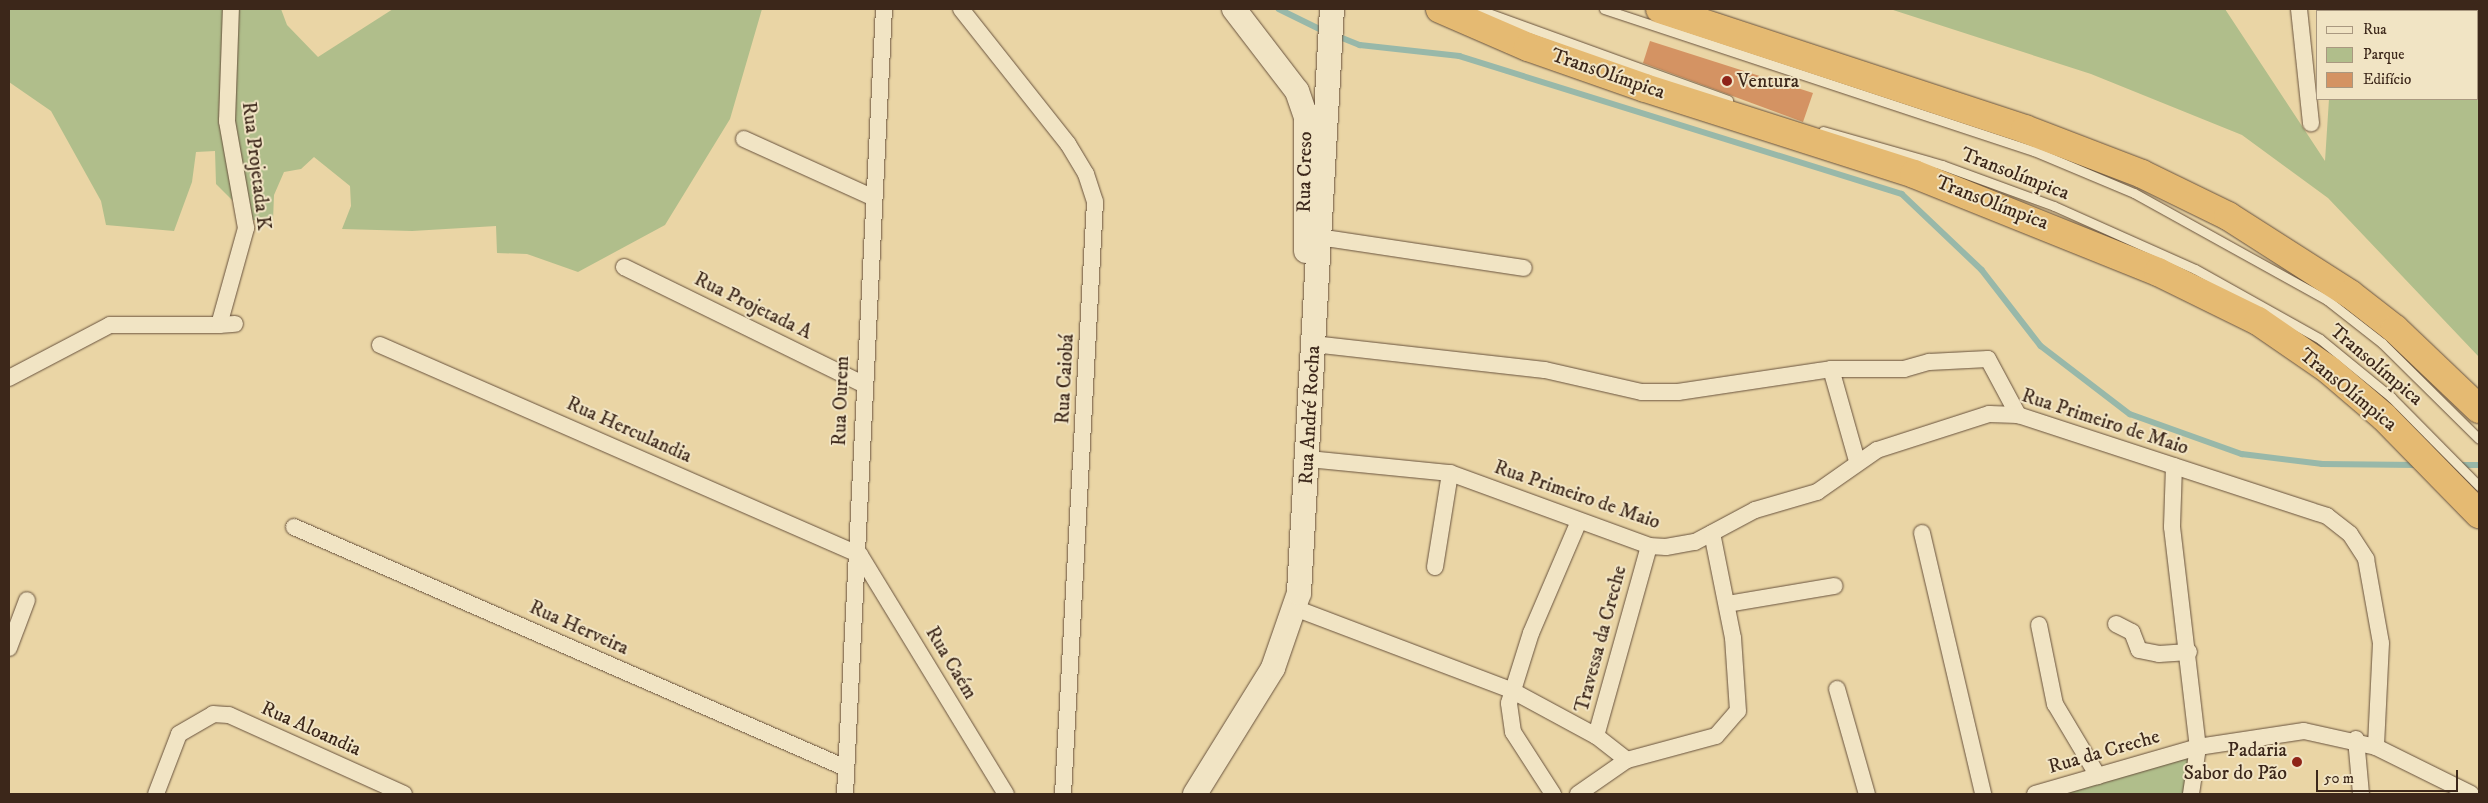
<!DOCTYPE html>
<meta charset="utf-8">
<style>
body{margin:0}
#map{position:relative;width:2488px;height:803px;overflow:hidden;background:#ead5a5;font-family:"IM FELL DW Pica",serif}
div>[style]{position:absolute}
.green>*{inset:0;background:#b0be8b}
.stream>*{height:5.5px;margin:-2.75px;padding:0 2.75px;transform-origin:2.75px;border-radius:2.75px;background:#98b8a9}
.building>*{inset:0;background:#d49363}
.roads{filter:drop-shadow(0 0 1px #68523d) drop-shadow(0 0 1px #68523d)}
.lane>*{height:9px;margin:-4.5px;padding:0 4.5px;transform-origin:4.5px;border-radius:4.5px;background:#f1e4c4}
.street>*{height:16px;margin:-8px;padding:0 8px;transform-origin:8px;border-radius:8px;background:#f1e4c4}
.secondary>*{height:24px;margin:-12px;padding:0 12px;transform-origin:12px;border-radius:12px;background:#f1e4c4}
.highway>*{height:28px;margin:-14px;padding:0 14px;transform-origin:14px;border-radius:14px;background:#e5ba72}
.dots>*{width:14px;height:14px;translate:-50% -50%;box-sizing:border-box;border:2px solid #f1e4c4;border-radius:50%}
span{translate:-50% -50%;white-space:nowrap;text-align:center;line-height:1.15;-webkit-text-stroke:4px #f1e4c4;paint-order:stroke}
.street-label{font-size:20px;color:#3c271a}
.poi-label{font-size:20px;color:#3c271a}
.left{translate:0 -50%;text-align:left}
.right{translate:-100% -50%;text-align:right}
.frame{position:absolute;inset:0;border:10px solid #3c271a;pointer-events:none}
.legend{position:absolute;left:2316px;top:10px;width:162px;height:90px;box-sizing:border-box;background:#f1e4c4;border:1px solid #a99880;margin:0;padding:6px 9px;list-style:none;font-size:15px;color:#3c271a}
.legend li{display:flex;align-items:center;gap:10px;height:25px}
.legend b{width:25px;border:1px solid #a99880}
.scale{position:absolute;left:2316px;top:770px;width:142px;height:22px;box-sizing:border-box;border:2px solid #3c271a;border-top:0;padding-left:6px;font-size:15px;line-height:18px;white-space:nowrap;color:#3c271a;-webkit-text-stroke:4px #f1e4c4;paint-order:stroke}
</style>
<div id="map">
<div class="green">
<div style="clip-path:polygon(9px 9px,281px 9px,287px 25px,318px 57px,393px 9px,762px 9px,730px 119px,665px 225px,578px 272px,527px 254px,497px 253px,496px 226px,412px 231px,342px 229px,351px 206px,350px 186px,314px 157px,301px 169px,284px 172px,274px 195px,273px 221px,252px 220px,216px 184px,215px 151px,196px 152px,192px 182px,174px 231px,106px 225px,101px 201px,51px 111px,9px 82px)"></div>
<div style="clip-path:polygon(1890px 9px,2225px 9px,2325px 161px,2329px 99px,2477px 99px,2477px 11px,2335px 9px,2479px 9px,2479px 357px,2328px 198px,2242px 135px,2091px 74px)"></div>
<div style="clip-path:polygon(2194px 749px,2187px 794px,2041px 794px)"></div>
</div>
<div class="stream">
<div style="left:1279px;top:9px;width:50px;rotate:26.1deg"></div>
<div style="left:1335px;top:35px;width:27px;rotate:22deg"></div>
<div style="left:1360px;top:45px;width:100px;rotate:6.3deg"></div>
<div style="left:1459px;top:56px;width:464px;rotate:17.3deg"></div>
<div style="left:1902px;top:194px;width:110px;rotate:43.5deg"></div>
<div style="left:1982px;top:270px;width:96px;rotate:52.2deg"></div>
<div style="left:2041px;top:346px;width:112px;rotate:37.4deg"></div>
<div style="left:2130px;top:414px;width:119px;rotate:19.7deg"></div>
<div style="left:2242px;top:454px;width:81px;rotate:7.1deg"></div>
<div style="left:2322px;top:464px;width:95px;rotate:0.6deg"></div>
<div style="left:2444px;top:465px;width:35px"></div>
</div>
<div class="building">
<div style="clip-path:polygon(1650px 41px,1813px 93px,1803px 122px,1643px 63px)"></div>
</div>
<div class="roads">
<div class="lane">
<div style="left:1477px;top:9px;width:267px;rotate:19.9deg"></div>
<div style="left:1604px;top:9px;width:453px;rotate:18.3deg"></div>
<div style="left:2034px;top:151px;width:108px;rotate:22.8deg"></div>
<div style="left:2134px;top:193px;width:221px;rotate:29deg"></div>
<div style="left:2327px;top:300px;width:70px;rotate:38deg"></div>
<div style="left:2382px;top:343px;width:136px;rotate:44.7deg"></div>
<div style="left:1823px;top:131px;width:124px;rotate:15.9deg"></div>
<div style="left:1942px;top:165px;width:119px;rotate:20.1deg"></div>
<div style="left:2054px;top:206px;width:154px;rotate:24.1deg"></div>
<div style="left:2195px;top:269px;width:143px;rotate:29.2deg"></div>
<div style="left:2320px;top:339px;width:92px;rotate:39.2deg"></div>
<div style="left:2391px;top:397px;width:125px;rotate:45.3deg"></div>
</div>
<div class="street">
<div style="left:961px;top:9px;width:172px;rotate:51.6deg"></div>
<div style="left:1068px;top:144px;width:35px;rotate:59deg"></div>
<div style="left:1086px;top:174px;width:29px;rotate:72deg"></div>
<div style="left:1095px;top:202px;width:593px;rotate:93.09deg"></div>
<div style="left:2299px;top:9px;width:115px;rotate:84deg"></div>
<div style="left:744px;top:139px;width:141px;rotate:24.4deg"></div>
<div style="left:1319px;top:237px;width:207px;rotate:8.6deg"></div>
<div style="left:624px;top:267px;width:266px;rotate:26.1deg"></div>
<div style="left:219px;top:325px;width:16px;rotate:-4deg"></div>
<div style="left:1313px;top:344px;width:233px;rotate:6.4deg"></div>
<div style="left:1545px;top:370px;width:99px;rotate:12.8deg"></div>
<div style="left:1642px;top:392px;width:36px"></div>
<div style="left:1678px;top:392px;width:155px;rotate:-8.5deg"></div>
<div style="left:1831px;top:369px;width:96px;rotate:74.2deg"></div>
<div style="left:380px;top:345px;width:524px;rotate:23.63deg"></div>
<div style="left:860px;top:555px;width:280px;rotate:58.6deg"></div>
<div style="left:1831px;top:369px;width:73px"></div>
<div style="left:1904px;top:369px;width:26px;rotate:-16deg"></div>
<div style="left:1929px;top:362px;width:59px;rotate:-2.9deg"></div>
<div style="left:1988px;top:359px;width:64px;rotate:61.8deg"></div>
<div style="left:9px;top:378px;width:114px;rotate:-27.7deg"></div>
<div style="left:110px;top:325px;width:109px"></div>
<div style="left:219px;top:325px;width:101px;rotate:-74.4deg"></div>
<div style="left:246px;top:228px;width:109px;rotate:-100.1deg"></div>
<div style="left:227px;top:121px;width:112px;rotate:-88deg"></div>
<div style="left:1309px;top:459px;width:142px;rotate:5.7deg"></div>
<div style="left:1450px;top:473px;width:212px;rotate:20.1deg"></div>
<div style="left:1649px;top:546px;width:17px;rotate:3deg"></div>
<div style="left:1666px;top:547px;width:29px;rotate:-10deg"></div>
<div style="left:1695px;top:542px;width:68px;rotate:-28.1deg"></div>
<div style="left:1755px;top:510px;width:65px;rotate:-16.2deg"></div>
<div style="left:1817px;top:492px;width:73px;rotate:-35deg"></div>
<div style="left:1877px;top:450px;width:118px;rotate:-17.8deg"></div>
<div style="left:1989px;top:414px;width:29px;rotate:2deg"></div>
<div style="left:2018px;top:415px;width:325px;rotate:18.1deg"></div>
<div style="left:2327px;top:516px;width:29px;rotate:38deg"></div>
<div style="left:2350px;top:534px;width:30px;rotate:57deg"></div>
<div style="left:2366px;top:559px;width:85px;rotate:79.9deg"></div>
<div style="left:2381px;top:643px;width:104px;rotate:92.8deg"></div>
<div style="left:2174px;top:466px;width:61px;rotate:91.9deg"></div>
<div style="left:2172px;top:527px;width:222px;rotate:83.3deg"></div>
<div style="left:2198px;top:747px;width:48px;rotate:98.5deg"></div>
<div style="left:294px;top:527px;width:602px;rotate:23.59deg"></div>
<div style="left:1922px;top:533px;width:268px;rotate:76.8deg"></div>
<div style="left:1435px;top:567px;width:95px;rotate:-80.9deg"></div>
<div style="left:1727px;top:604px;width:109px;rotate:-9.5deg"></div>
<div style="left:1295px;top:608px;width:231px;rotate:20.8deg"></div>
<div style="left:1511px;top:690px;width:97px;rotate:28.4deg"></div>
<div style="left:2116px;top:624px;width:18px;rotate:27deg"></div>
<div style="left:2132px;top:632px;width:19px;rotate:69deg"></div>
<div style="left:2139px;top:650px;width:20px;rotate:11deg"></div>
<div style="left:2159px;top:654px;width:30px;rotate:-4deg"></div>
<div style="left:2039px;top:625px;width:81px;rotate:78.6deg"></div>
<div style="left:2055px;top:704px;width:84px;rotate:59.2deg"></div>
<div style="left:9px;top:648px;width:51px;rotate:-69.4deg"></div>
<div style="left:1837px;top:689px;width:109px;rotate:74.1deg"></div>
<div style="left:2356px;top:739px;width:55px;rotate:84.8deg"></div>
<div style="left:1627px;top:760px;width:39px;rotate:-142deg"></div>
<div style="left:1596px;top:736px;width:197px;rotate:-74.4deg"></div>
<div style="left:156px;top:794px;width:64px;rotate:-69deg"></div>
<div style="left:179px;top:734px;width:39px;rotate:-30deg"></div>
<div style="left:213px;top:714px;width:16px;rotate:4deg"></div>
<div style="left:229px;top:715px;width:192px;rotate:24.3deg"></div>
<div style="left:845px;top:794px;width:786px;rotate:-87.16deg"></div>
<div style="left:1553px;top:794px;width:74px;rotate:-122.8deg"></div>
<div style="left:1513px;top:732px;width:29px;rotate:-98deg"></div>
<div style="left:1509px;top:703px;width:73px;rotate:-72.6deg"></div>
<div style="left:1531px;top:633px;width:122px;rotate:-66.8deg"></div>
<div style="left:1578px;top:794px;width:60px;rotate:-34.8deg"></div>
<div style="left:1627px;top:760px;width:92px;rotate:-15.1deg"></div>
<div style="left:1716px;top:736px;width:33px;rotate:-49deg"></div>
<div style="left:1738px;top:711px;width:73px;rotate:-93.9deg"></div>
<div style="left:1733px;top:638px;width:107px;rotate:-101.3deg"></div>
<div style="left:2035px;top:794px;width:170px;rotate:-16.1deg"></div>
<div style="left:2198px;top:747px;width:107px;rotate:-8.6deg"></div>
<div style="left:2304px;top:731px;width:74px;rotate:12.5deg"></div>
<div style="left:2376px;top:747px;width:106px;rotate:26.3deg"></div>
</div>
<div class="secondary">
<div style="left:1234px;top:9px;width:103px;rotate:52.5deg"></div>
<div style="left:1297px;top:91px;width:28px;rotate:71deg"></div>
<div style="left:1306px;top:117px;width:134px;rotate:90deg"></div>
<div style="left:1195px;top:794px;width:148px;rotate:-58.2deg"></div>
<div style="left:1273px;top:668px;width:79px;rotate:-70.9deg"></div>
<div style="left:1299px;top:593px;width:585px;rotate:-86.77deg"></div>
</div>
<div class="highway">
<div style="left:1440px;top:9px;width:96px;rotate:23.4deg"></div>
<div style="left:1528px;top:47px;width:124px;rotate:19.3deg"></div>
<div style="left:1645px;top:88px;width:282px;rotate:17.7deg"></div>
<div style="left:1914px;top:174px;width:263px;rotate:21.9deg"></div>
<div style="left:2158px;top:272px;width:111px;rotate:26.1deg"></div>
<div style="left:2258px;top:321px;width:86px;rotate:34.6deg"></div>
<div style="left:2329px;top:370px;width:72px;rotate:40.5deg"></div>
<div style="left:2384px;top:417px;width:136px;rotate:45.6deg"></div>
<div style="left:1660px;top:9px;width:384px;rotate:18.2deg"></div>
<div style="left:2025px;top:129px;width:125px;rotate:21deg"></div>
<div style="left:2142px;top:174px;width:96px;rotate:26deg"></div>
<div style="left:2228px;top:216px;width:145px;rotate:32.6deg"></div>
<div style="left:2350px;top:294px;width:57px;rotate:37.9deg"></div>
<div style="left:2395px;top:329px;width:116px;rotate:43.6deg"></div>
</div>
</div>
<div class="dots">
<div style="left:1727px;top:81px;background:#8f2418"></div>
<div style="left:2297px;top:762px;background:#8f2418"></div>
</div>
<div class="street-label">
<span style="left:1608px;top:74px;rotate:19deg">TransOlímpica</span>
<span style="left:256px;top:166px;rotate:83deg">Rua Projetada K</span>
<span style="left:1305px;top:172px;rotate:-89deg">Rua Creso</span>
<span style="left:2015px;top:174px;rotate:21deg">Transolímpica</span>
<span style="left:1992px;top:203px;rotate:21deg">TransOlímpica</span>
<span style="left:753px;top:306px;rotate:26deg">Rua Projetada A</span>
<span style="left:2376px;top:365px;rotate:40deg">Transolímpica</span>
<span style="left:1065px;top:379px;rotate:-87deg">Rua Caiobá</span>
<span style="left:2348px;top:390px;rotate:39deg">TransOlímpica</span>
<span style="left:841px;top:401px;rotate:-88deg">Rua Ourem</span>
<span style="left:1310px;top:415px;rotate:-87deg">Rua André Rocha</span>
<span style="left:2105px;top:422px;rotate:18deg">Rua Primeiro de Maio</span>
<span style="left:629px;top:430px;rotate:24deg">Rua Herculandia</span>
<span style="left:1577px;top:495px;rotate:19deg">Rua Primeiro de Maio</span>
<span style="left:579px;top:628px;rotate:24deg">Rua Herveira</span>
<span style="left:1601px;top:639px;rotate:-75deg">Travessa da Creche</span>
<span style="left:951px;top:663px;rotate:59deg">Rua Caém</span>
<span style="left:311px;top:729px;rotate:24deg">Rua Aloandia</span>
<span style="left:2104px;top:752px;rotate:-16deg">Rua da Creche</span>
</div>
<div class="poi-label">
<span class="left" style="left:1737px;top:81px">Ventura</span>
<span class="right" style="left:2287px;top:762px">Padaria<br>Sabor do Pão</span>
</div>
<div class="frame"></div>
<ul class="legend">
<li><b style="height:6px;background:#f1e4c4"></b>Rua</li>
<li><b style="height:14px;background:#b0be8b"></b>Parque</li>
<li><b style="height:14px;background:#d49363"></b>Edifício</li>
</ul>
<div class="scale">50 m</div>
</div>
